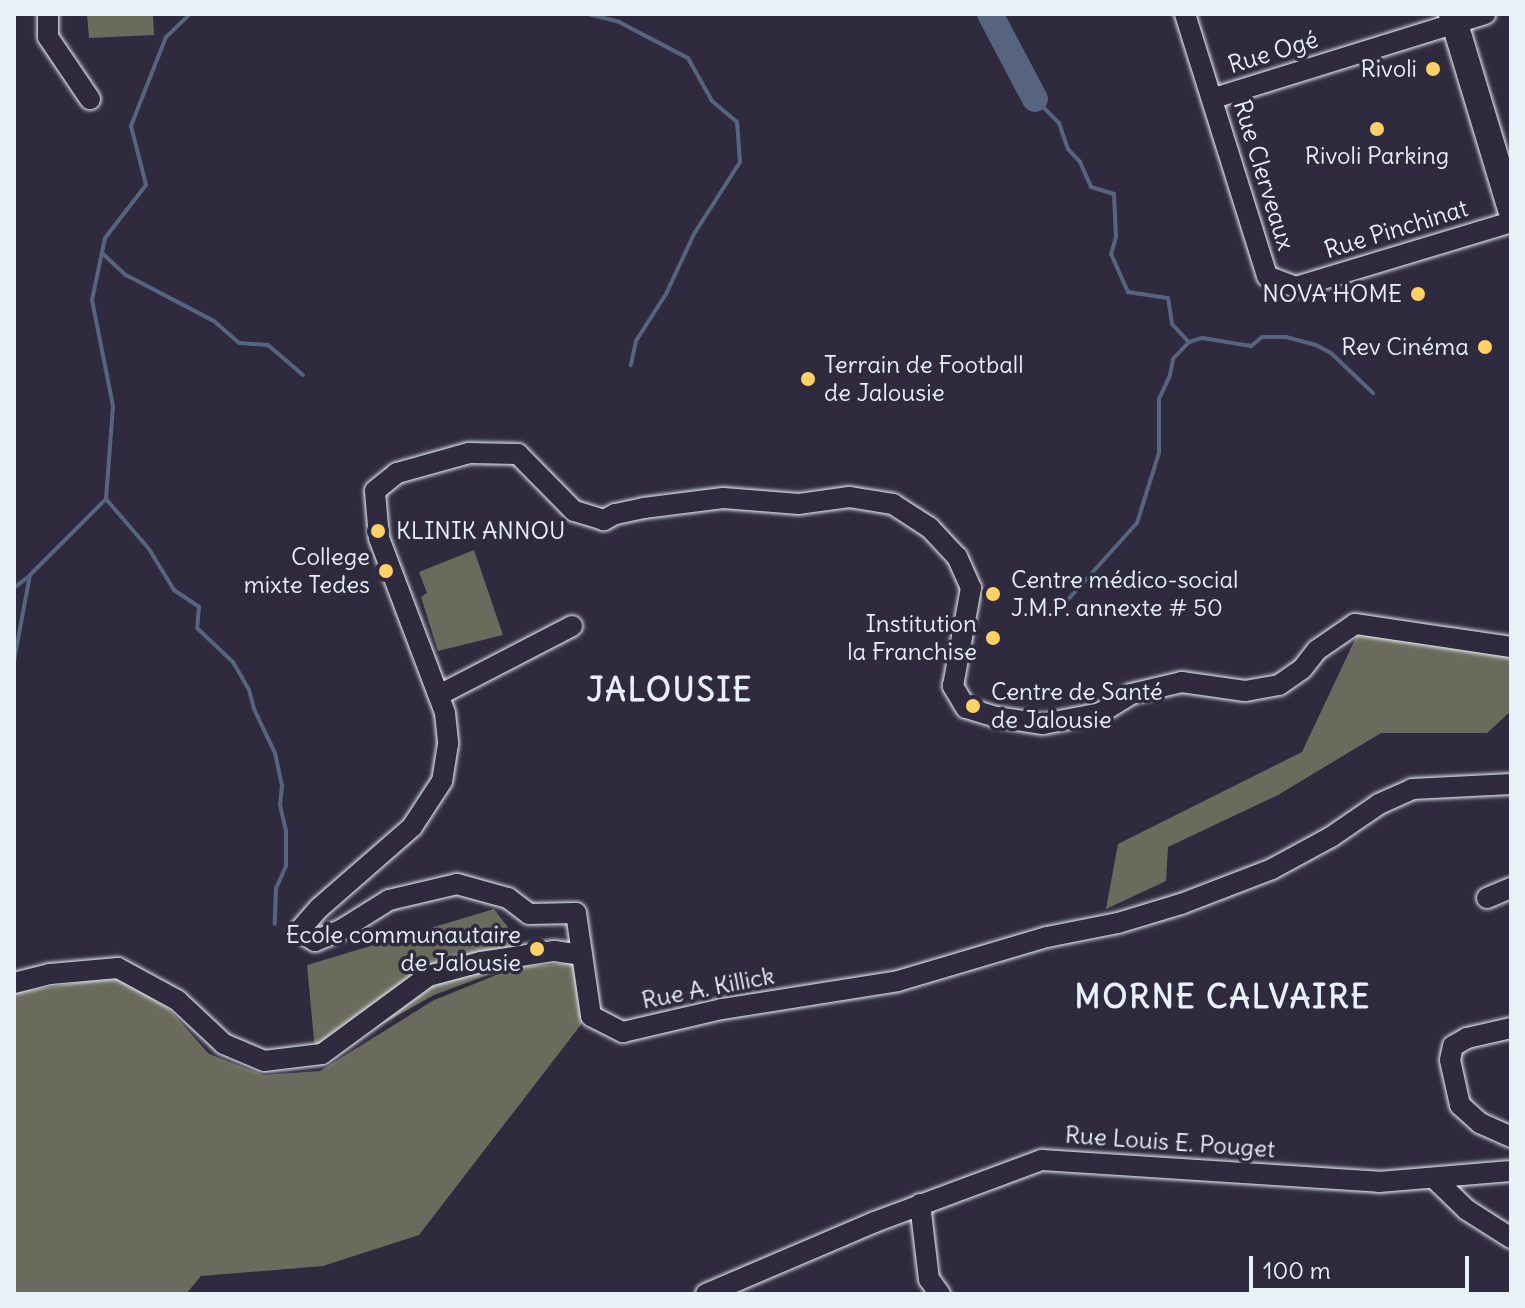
<!DOCTYPE html>
<meta charset="utf-8">
<style>
body{margin:0}
#map{position:relative;width:1525px;height:1308px;overflow:hidden;background:#2f2a3d;font-family:Delius,sans-serif}
div>[style]{position:absolute}
.green>*{inset:0;background:#6a6b5d}
.stream>*{height:4px;margin:-2px;padding:0 2px;transform-origin:2px;border-radius:2px;background:#57647f}
.river>*{height:26px;margin:-13px;padding:0 13px;transform-origin:13px;border-radius:13px;background:#57647f}
.roads{filter:drop-shadow(0 0 2px #e8f1f8) drop-shadow(0 0 2px #e8f1f8)}
.minor>*{height:20px;margin:-10px;padding:0 10px;transform-origin:10px;border-radius:10px;background:#2f2a3d}
.major>*{height:26px;margin:-13px;padding:0 13px;transform-origin:13px;border-radius:13px;background:#2f2a3d}
.dots>*{width:22px;height:22px;translate:-50% -50%;box-sizing:border-box;border:4px solid #2f2a3d;border-radius:50%}
span{translate:-50% -50%;white-space:nowrap;text-align:center;line-height:1.15;-webkit-text-stroke:7px #2f2a3d;paint-order:stroke}
.street-label{font-size:24px;color:#e8f1f8}
.poi-label{font-size:24px;color:#e8f1f8}
.right{translate:-100% -50%;text-align:right}
.left{translate:0 -50%;text-align:left}
.district-label{font-size:32px;color:#e8f1f8;font-weight:700;letter-spacing:2px}
.frame{position:absolute;inset:0;border:16px solid #e8f1f8;pointer-events:none}
.scale{position:absolute;left:1249px;top:1256px;width:220px;height:36px;box-sizing:border-box;border:4px solid #e8f1f8;border-top:0;padding-left:10px;font-size:24px;line-height:28px;white-space:nowrap;color:#e8f1f8;-webkit-text-stroke:6px #2f2a3d;paint-order:stroke}
</style>
<div id="map">
<div class="green">
<div style="clip-path:polygon(87px 14px,153px 14px,154px 35px,89px 38px)"></div>
<div style="clip-path:polygon(474px 550px,503px 635px,438px 651px,421px 597px,427px 593px,419px 572px)"></div>
<div style="clip-path:polygon(1359px 631px,1511px 652px,1511px 711px,1487px 733px,1381px 733px,1278px 795px,1168px 847px,1166px 881px,1106px 909px,1118px 844px,1302px 752px)"></div>
<div style="clip-path:polygon(494px 909px,535px 962px,515px 965px,434px 995px,332px 1052px,315px 1051px,307px 965px)"></div>
<div style="clip-path:polygon(573px 963px,583px 1022px,419px 1235px,323px 1266px,201px 1276px,186px 1294px,14px 1294px,14px 993px,117px 976px,168px 1008px,209px 1054px,264px 1075px,320px 1071px,434px 1000px,516px 967px)"></div>
</div>
<div class="stream">
<div style="left:190px;top:14px;width:33px;rotate:136deg"></div>
<div style="left:166px;top:37px;width:96px;rotate:111.5deg"></div>
<div style="left:131px;top:126px;width:61px;rotate:75.7deg"></div>
<div style="left:146px;top:185px;width:67px;rotate:127.7deg"></div>
<div style="left:105px;top:238px;width:63px;rotate:101.8deg"></div>
<div style="left:92px;top:300px;width:108px;rotate:78.8deg"></div>
<div style="left:113px;top:406px;width:93px;rotate:94.3deg"></div>
<div style="left:106px;top:499px;width:66px;rotate:49.3deg"></div>
<div style="left:149px;top:549px;width:48px;rotate:58.6deg"></div>
<div style="left:174px;top:590px;width:30px;rotate:34deg"></div>
<div style="left:199px;top:607px;width:21px;rotate:95deg"></div>
<div style="left:197px;top:628px;width:50px;rotate:43.4deg"></div>
<div style="left:233px;top:662px;width:32px;rotate:60deg"></div>
<div style="left:249px;top:690px;width:20px;rotate:75deg"></div>
<div style="left:254px;top:709px;width:49px;rotate:64.5deg"></div>
<div style="left:275px;top:753px;width:34px;rotate:78deg"></div>
<div style="left:282px;top:786px;width:19px;rotate:96deg"></div>
<div style="left:280px;top:805px;width:26px;rotate:77deg"></div>
<div style="left:286px;top:830px;width:36px;rotate:90deg"></div>
<div style="left:286px;top:866px;width:24px;rotate:114deg"></div>
<div style="left:276px;top:888px;width:36px;rotate:92deg"></div>
<div style="left:588px;top:14px;width:32px;rotate:14deg"></div>
<div style="left:619px;top:22px;width:78px;rotate:27.6deg"></div>
<div style="left:688px;top:58px;width:49px;rotate:60.8deg"></div>
<div style="left:712px;top:101px;width:33px;rotate:40deg"></div>
<div style="left:737px;top:122px;width:40px;rotate:85.7deg"></div>
<div style="left:740px;top:162px;width:85px;rotate:122.6deg"></div>
<div style="left:694px;top:234px;width:66px;rotate:115deg"></div>
<div style="left:666px;top:294px;width:56px;rotate:122.6deg"></div>
<div style="left:636px;top:341px;width:25px;rotate:102deg"></div>
<div style="left:1035px;top:99px;width:34px;rotate:45deg"></div>
<div style="left:1059px;top:123px;width:28px;rotate:71deg"></div>
<div style="left:1068px;top:149px;width:18px;rotate:47deg"></div>
<div style="left:1080px;top:162px;width:27px;rotate:66deg"></div>
<div style="left:1091px;top:187px;width:24px;rotate:17deg"></div>
<div style="left:1114px;top:194px;width:43px;rotate:87.3deg"></div>
<div style="left:1116px;top:237px;width:18px;rotate:106deg"></div>
<div style="left:1111px;top:254px;width:42px;rotate:65.9deg"></div>
<div style="left:1128px;top:292px;width:40px;rotate:8.5deg"></div>
<div style="left:1168px;top:298px;width:26px;rotate:81deg"></div>
<div style="left:1172px;top:324px;width:25px;rotate:47deg"></div>
<div style="left:1189px;top:342px;width:14px;rotate:-17deg"></div>
<div style="left:1202px;top:338px;width:50px;rotate:9.3deg"></div>
<div style="left:1251px;top:346px;width:14px;rotate:-39deg"></div>
<div style="left:1262px;top:337px;width:24px"></div>
<div style="left:1286px;top:337px;width:31px;rotate:15deg"></div>
<div style="left:1316px;top:345px;width:17px;rotate:28deg"></div>
<div style="left:1331px;top:353px;width:58px;rotate:43.6deg"></div>
<div style="left:102px;top:253px;width:33px;rotate:43deg"></div>
<div style="left:126px;top:275px;width:99px;rotate:27.6deg"></div>
<div style="left:214px;top:321px;width:33px;rotate:41deg"></div>
<div style="left:239px;top:343px;width:29px;rotate:4deg"></div>
<div style="left:268px;top:345px;width:46px;rotate:40.6deg"></div>
<div style="left:14px;top:588px;width:18px;rotate:-38deg"></div>
<div style="left:1064px;top:604px;width:109px;rotate:-48deg"></div>
<div style="left:1137px;top:523px;width:73px;rotate:-72.6deg"></div>
<div style="left:1159px;top:453px;width:54px;rotate:-90deg"></div>
<div style="left:1159px;top:399px;width:26px;rotate:-65deg"></div>
<div style="left:1170px;top:375px;width:16px;rotate:-79deg"></div>
<div style="left:1173px;top:359px;width:23px;rotate:-47deg"></div>
<div style="left:14px;top:661px;width:87px;rotate:-79.5deg"></div>
<div style="left:30px;top:575px;width:107px;rotate:-45deg"></div>
</div>
<div class="river">
<div style="left:990px;top:14px;width:96px;rotate:62.1deg"></div>
</div>
<div class="roads">
<div class="minor">
<div style="left:48px;top:14px;width:23px;rotate:90deg"></div>
<div style="left:48px;top:37px;width:75px;rotate:55.9deg"></div>
<div style="left:1185px;top:14px;width:275px;rotate:72.6deg"></div>
<div style="left:1267px;top:276px;width:31px;rotate:21deg"></div>
<div style="left:1296px;top:287px;width:225px;rotate:-16.8deg"></div>
<div style="left:1214px;top:98px;width:284px;rotate:-17.2deg"></div>
<div style="left:1511px;top:647px;width:158px;rotate:-171.6deg"></div>
<div style="left:1355px;top:624px;width:46px;rotate:145.6deg"></div>
<div style="left:1317px;top:650px;width:24px;rotate:128deg"></div>
<div style="left:1302px;top:669px;width:28px;rotate:145deg"></div>
<div style="left:1279px;top:685px;width:35px;rotate:170deg"></div>
<div style="left:1245px;top:691px;width:64px;rotate:-171.9deg"></div>
<div style="left:1182px;top:682px;width:52px;rotate:166.8deg"></div>
<div style="left:1131px;top:694px;width:36px;rotate:148deg"></div>
<div style="left:1101px;top:713px;width:59px;rotate:169.3deg"></div>
<div style="left:1043px;top:724px;width:48px;rotate:-171.5deg"></div>
<div style="left:996px;top:717px;width:31px;rotate:-163deg"></div>
<div style="left:966px;top:708px;width:26px;rotate:-121deg"></div>
<div style="left:953px;top:686px;width:100px;rotate:-79.6deg"></div>
<div style="left:971px;top:588px;width:34px;rotate:-114deg"></div>
<div style="left:957px;top:557px;width:40px;rotate:-133deg"></div>
<div style="left:930px;top:528px;width:44px;rotate:-147deg"></div>
<div style="left:893px;top:504px;width:45px;rotate:-171deg"></div>
<div style="left:849px;top:497px;width:50px;rotate:172deg"></div>
<div style="left:799px;top:504px;width:76px;rotate:-175.5deg"></div>
<div style="left:723px;top:498px;width:80px;rotate:172.8deg"></div>
<div style="left:644px;top:508px;width:30px;rotate:168deg"></div>
<div style="left:615px;top:514px;width:13px;rotate:151deg"></div>
<div style="left:604px;top:520px;width:31px;rotate:-163deg"></div>
<div style="left:574px;top:511px;width:80px;rotate:-134.5deg"></div>
<div style="left:518px;top:454px;width:49px;rotate:-178.8deg"></div>
<div style="left:469px;top:453px;width:75px;rotate:164.5deg"></div>
<div style="left:397px;top:473px;width:28px;rotate:141deg"></div>
<div style="left:375px;top:491px;width:47px;rotate:85.1deg"></div>
<div style="left:379px;top:538px;width:187px;rotate:69.3deg"></div>
<div style="left:445px;top:713px;width:31px;rotate:84deg"></div>
<div style="left:448px;top:744px;width:37px;rotate:99deg"></div>
<div style="left:442px;top:781px;width:55px;rotate:123.1deg"></div>
<div style="left:412px;top:827px;width:123px;rotate:138.9deg"></div>
<div style="left:319px;top:908px;width:30px;rotate:131deg"></div>
<div style="left:299px;top:931px;width:19px;rotate:32deg"></div>
<div style="left:315px;top:941px;width:28px;rotate:-23deg"></div>
<div style="left:341px;top:930px;width:57px;rotate:-32deg"></div>
<div style="left:389px;top:900px;width:70px;rotate:-13.2deg"></div>
<div style="left:457px;top:884px;width:53px;rotate:15.4deg"></div>
<div style="left:508px;top:898px;width:26px;rotate:37deg"></div>
<div style="left:529px;top:914px;width:47px;rotate:-1.2deg"></div>
<div style="left:576px;top:913px;width:104px;rotate:81.7deg"></div>
<div style="left:591px;top:1016px;width:36px;rotate:27deg"></div>
<div style="left:623px;top:1032px;width:102px;rotate:-13.1deg"></div>
<div style="left:722px;top:1009px;width:178px;rotate:-9deg"></div>
<div style="left:898px;top:981px;width:155px;rotate:-16.5deg"></div>
<div style="left:1047px;top:937px;width:72px;rotate:-11.2deg"></div>
<div style="left:1118px;top:923px;width:66px;rotate:-16.8deg"></div>
<div style="left:1181px;top:904px;width:97px;rotate:-21deg"></div>
<div style="left:1272px;top:869px;width:67px;rotate:-28.5deg"></div>
<div style="left:1331px;top:837px;width:58px;rotate:-34.5deg"></div>
<div style="left:1379px;top:804px;width:36px;rotate:-24deg"></div>
<div style="left:1412px;top:789px;width:99px;rotate:-2.9deg"></div>
<div style="left:439px;top:695px;width:150px;rotate:-27.4deg"></div>
<div style="left:1487px;top:898px;width:26px;rotate:-23deg"></div>
<div style="left:14px;top:983px;width:37px;rotate:-14deg"></div>
<div style="left:50px;top:974px;width:68px;rotate:-5deg"></div>
<div style="left:118px;top:968px;width:67px;rotate:28.5deg"></div>
<div style="left:177px;top:1000px;width:64px;rotate:43.1deg"></div>
<div style="left:224px;top:1044px;width:43px;rotate:23deg"></div>
<div style="left:264px;top:1061px;width:58px;rotate:-6.9deg"></div>
<div style="left:322px;top:1054px;width:132px;rotate:-36.3deg"></div>
<div style="left:428px;top:976px;width:55px;rotate:-14.8deg"></div>
<div style="left:481px;top:962px;width:74px;rotate:-8.6deg"></div>
<div style="left:554px;top:951px;width:28px;rotate:8deg"></div>
<div style="left:1511px;top:1028px;width:45px;rotate:167.2deg"></div>
<div style="left:1467px;top:1038px;width:16px;rotate:150deg"></div>
<div style="left:1453px;top:1046px;width:14px;rotate:102deg"></div>
<div style="left:1450px;top:1060px;width:46px;rotate:77.5deg"></div>
<div style="left:1460px;top:1105px;width:27px;rotate:42deg"></div>
<div style="left:1480px;top:1123px;width:34px;rotate:24deg"></div>
<div style="left:1435px;top:1179px;width:45px;rotate:44.1deg"></div>
<div style="left:1467px;top:1210px;width:52px;rotate:32.5deg"></div>
<div style="left:920px;top:1204px;width:76px;rotate:83.2deg"></div>
<div style="left:929px;top:1279px;width:19px;rotate:54deg"></div>
<div style="left:706px;top:1294px;width:184px;rotate:-23.1deg"></div>
<div style="left:875px;top:1222px;width:178px;rotate:-20.4deg"></div>
<div style="left:1042px;top:1160px;width:338px;rotate:3.7deg"></div>
<div style="left:1379px;top:1182px;width:132px;rotate:-4.8deg"></div>
</div>
<div class="major">
<div style="left:1452px;top:14px;width:204px;rotate:73.2deg"></div>
</div>
</div>
<div class="dots">
<div style="left:1433px;top:69px;background:#ffd166"></div>
<div style="left:1377px;top:129px;background:#ffd166"></div>
<div style="left:1418px;top:294px;background:#ffd166"></div>
<div style="left:1485px;top:347px;background:#ffd166"></div>
<div style="left:808px;top:379px;background:#ffd166"></div>
<div style="left:378px;top:531px;background:#ffd166"></div>
<div style="left:386px;top:571px;background:#ffd166"></div>
<div style="left:993px;top:594px;background:#ffd166"></div>
<div style="left:993px;top:638px;background:#ffd166"></div>
<div style="left:973px;top:706px;background:#ffd166"></div>
<div style="left:537px;top:949px;background:#ffd166"></div>
</div>
<div class="street-label">
<span style="left:1273px;top:52px;rotate:-17deg">Rue Ogé</span>
<span style="left:1264px;top:175px;rotate:73deg">Rue Clerveaux</span>
<span style="left:1396px;top:229px;rotate:-17deg">Rue Pinchinat</span>
<span style="left:708px;top:988px;rotate:-11deg">Rue A. Killick</span>
<span style="left:1170px;top:1142px;rotate:4deg">Rue Louis E. Pouget</span>
</div>
<div class="poi-label">
<span class="right" style="left:1417px;top:69px">Rivoli</span>
<span style="left:1377px;top:156px">Rivoli Parking</span>
<span class="right" style="left:1402px;top:294px">NOVA HOME</span>
<span class="right" style="left:1469px;top:347px">Rev Cinéma</span>
<span class="left" style="left:824px;top:379px">Terrain de Football<br>de Jalousie</span>
<span class="left" style="left:396px;top:531px">KLINIK ANNOU</span>
<span class="right" style="left:370px;top:571px">College<br>mixte Tedes</span>
<span class="left" style="left:1011px;top:594px">Centre médico-social<br>J.M.P. annexte # 50</span>
<span class="right" style="left:977px;top:638px">Institution<br>la Franchise</span>
<span class="left" style="left:991px;top:706px">Centre de Santé<br>de Jalousie</span>
<span class="right" style="left:521px;top:949px">Ecole communautaire<br>de Jalousie</span>
</div>
<div class="district-label">
<span style="left:670px;top:690px">JALOUSIE</span>
<span style="left:1223px;top:997px">MORNE CALVAIRE</span>
</div>
<div class="frame"></div>
<div class="scale">100 m</div>
</div>
